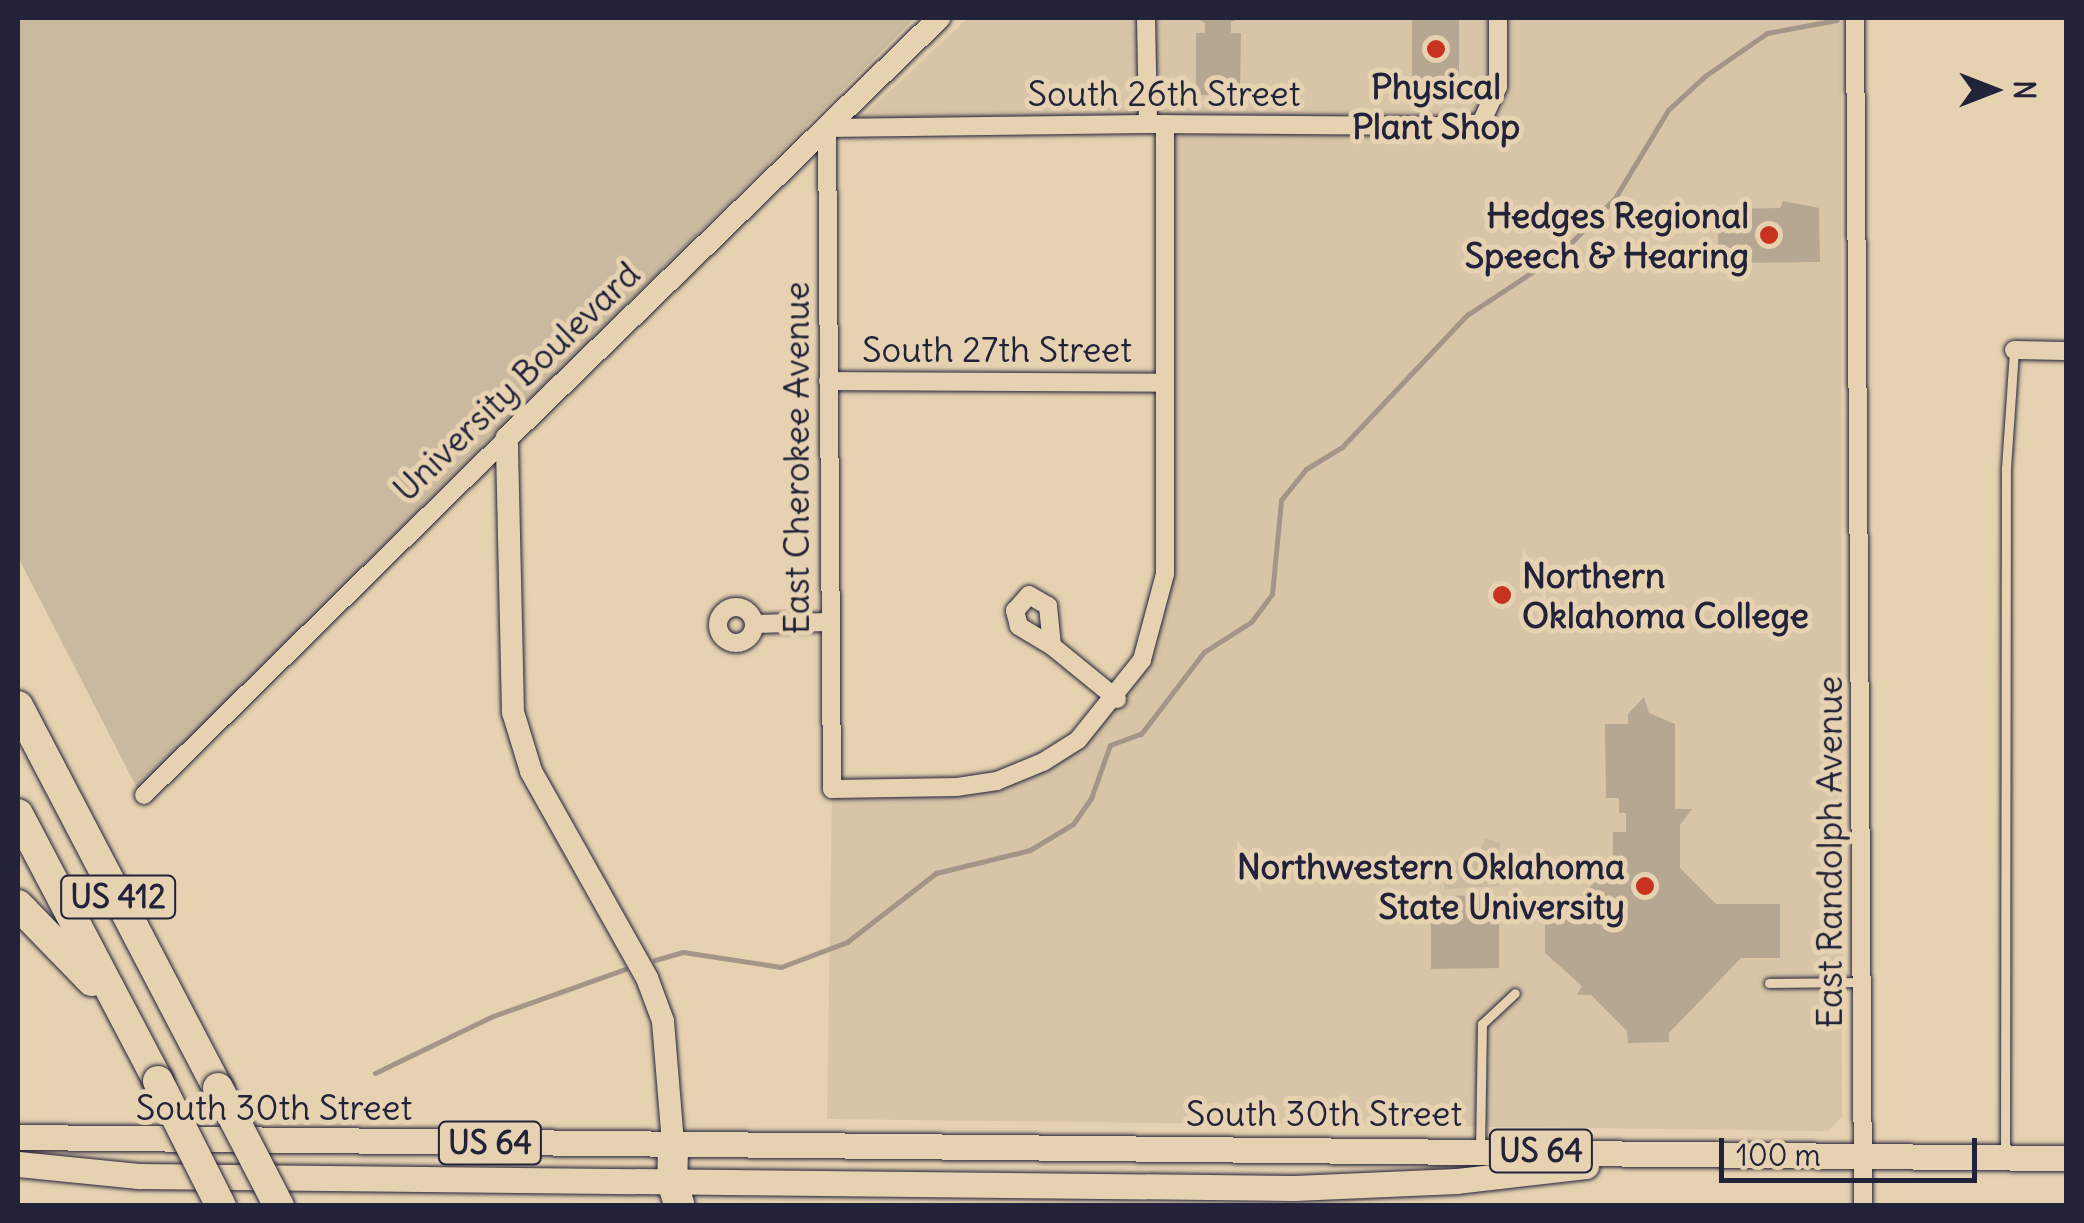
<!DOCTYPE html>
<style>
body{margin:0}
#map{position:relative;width:2084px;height:1223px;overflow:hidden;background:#e6d2b0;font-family:Delius,sans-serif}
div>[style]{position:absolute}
.built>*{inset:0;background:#d8c5a7}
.green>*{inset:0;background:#c9b99f}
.stream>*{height:5px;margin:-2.5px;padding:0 2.5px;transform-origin:2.5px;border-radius:2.5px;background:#a39688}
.building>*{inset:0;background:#b6a793;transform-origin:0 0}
.roads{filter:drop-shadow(0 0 2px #22223b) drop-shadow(0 0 2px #22223b)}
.lane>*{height:9px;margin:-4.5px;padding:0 4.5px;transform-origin:4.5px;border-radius:4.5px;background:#e6d2b0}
.street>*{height:18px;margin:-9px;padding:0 9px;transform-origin:9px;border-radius:9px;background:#e6d2b0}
.street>.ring{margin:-9px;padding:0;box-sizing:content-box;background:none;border:18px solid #e6d2b0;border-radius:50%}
.secondary>*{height:22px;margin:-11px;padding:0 11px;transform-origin:11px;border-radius:11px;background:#e6d2b0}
.primary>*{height:25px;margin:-12.5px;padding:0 12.5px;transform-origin:12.5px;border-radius:12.5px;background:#e6d2b0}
.highway>*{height:30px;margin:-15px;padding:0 15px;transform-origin:15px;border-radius:15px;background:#e6d2b0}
.bridges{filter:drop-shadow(0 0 2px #22223b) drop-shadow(0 0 2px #22223b)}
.highway-bridge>*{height:30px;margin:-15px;padding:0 15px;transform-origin:15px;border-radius:15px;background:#e6d2b0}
.dots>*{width:28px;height:28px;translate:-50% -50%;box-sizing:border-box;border:5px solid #e6d2b0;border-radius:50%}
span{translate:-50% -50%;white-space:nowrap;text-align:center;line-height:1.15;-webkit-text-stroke:10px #e6d2b0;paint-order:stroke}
.shield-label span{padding:2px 8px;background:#e6d2b0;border:2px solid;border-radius:8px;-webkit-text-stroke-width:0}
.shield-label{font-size:32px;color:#22223b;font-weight:700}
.poi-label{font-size:35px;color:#22223b;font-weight:700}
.right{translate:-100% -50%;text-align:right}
.left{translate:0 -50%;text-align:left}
.street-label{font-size:35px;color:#22223b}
.frame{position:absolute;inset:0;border:20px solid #22223b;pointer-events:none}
.north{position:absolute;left:1944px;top:40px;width:100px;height:100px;-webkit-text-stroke:8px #e6d2b0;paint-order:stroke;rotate:90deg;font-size:28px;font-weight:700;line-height:40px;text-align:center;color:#22223b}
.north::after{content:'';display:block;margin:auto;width:35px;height:45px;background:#22223b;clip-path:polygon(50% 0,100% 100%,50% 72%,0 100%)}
.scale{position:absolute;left:1719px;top:1138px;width:258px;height:45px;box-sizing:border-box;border:5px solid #22223b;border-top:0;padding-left:12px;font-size:30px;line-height:35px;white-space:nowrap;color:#22223b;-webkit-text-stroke:8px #e6d2b0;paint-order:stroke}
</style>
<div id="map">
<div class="built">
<div style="clip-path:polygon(968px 18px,1841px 18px,1842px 1117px,1828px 1131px,827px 1119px,832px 789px,957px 787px,1043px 762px,1117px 699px,1159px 615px,1165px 124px,842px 136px)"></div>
</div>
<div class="green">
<div style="clip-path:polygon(18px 18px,915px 18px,138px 790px,18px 557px)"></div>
<div style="clip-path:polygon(1485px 838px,1500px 843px,1499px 886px,1444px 889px,1444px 861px,1476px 861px)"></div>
</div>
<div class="stream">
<div style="left:655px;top:960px;width:29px;rotate:-16deg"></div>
<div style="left:683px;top:952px;width:99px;rotate:8.7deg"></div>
<div style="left:781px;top:967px;width:71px;rotate:-20.7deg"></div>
<div style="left:847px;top:942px;width:113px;rotate:-37.8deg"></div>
<div style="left:936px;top:873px;width:97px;rotate:-13.7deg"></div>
<div style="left:1030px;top:850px;width:50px;rotate:-31.2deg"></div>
<div style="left:1073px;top:824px;width:32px;rotate:-55deg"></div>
<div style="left:1091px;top:798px;width:56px;rotate:-70.3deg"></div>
<div style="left:1110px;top:745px;width:33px;rotate:-20deg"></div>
<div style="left:1141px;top:734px;width:103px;rotate:-52.5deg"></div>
<div style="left:1204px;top:652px;width:56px;rotate:-32.6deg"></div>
<div style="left:1251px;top:622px;width:35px;rotate:-53deg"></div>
<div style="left:1272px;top:594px;width:94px;rotate:-84.5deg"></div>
<div style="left:1281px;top:500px;width:40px;rotate:-51deg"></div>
<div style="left:1306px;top:469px;width:42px;rotate:-31.4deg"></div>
<div style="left:1342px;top:447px;width:182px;rotate:-46.6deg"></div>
<div style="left:1467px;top:315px;width:113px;rotate:-33.4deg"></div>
<div style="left:1561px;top:253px;width:77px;rotate:-45.5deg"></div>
<div style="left:1615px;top:198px;width:103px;rotate:-58.9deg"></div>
<div style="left:1668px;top:110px;width:50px;rotate:-42.6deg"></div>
<div style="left:1705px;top:76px;width:75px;rotate:-34.7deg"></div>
<div style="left:1767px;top:33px;width:71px;rotate:-10.5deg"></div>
<div style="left:375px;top:1073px;width:131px;rotate:-25.8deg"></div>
<div style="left:493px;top:1016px;width:140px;rotate:-19.6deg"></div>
</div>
<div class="building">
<div style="clip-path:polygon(1196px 18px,1241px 18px,1231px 22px,1231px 33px,1241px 33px,1240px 95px,1196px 95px,1196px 33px,1205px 33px,1205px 23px)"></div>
<div style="left:1412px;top:18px;width:47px;height:63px"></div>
<div style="clip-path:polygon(1783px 201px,1819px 208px,1820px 262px,1718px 263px,1718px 209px,1780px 208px)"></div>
<div style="clip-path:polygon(1644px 697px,1649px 713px,1675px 724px,1675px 809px,1692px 809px,1680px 825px,1680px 868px,1716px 904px,1780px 904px,1780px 958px,1741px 958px,1669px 1033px,1669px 1042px,1628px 1043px,1627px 1031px,1591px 995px,1577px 995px,1582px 986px,1545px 953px,1545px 914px,1564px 913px,1613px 864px,1613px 832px,1626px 832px,1626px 813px,1619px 813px,1619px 798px,1606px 798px,1605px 724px,1628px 724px,1628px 714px)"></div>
<div style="clip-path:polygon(1484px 895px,1484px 904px,1499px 904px,1499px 968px,1431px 969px,1431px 904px,1448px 903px,1448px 896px)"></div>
</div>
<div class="roads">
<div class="lane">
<div style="left:1769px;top:983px;width:93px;rotate:-0.6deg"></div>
<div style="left:1480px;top:1151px;width:127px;rotate:-89.1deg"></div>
<div style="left:1482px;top:1024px;width:45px;rotate:-43.2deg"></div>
<div style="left:2005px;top:1157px;width:689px;rotate:-89.92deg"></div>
<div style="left:2006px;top:468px;width:118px;rotate:-86.1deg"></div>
</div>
<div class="street">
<div style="left:1146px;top:18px;width:106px;rotate:88.9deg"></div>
<div style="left:1855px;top:18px;width:1188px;rotate:89.61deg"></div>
<div style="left:1165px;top:124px;width:450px;rotate:90deg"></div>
<div style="left:1165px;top:574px;width:89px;rotate:105deg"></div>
<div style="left:1142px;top:660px;width:102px;rotate:128.7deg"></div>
<div style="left:1078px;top:740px;width:41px;rotate:147.8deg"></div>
<div style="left:1043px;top:762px;width:50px;rotate:157.6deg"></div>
<div style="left:997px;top:781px;width:40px;rotate:171.5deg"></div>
<div style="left:957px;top:787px;width:125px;rotate:179.1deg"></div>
<div style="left:832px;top:789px;width:661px;rotate:-90.43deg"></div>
<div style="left:827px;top:128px;width:321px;rotate:-0.7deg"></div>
<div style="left:1148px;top:124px;width:313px;rotate:0.4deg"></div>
<div style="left:1461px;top:126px;width:20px;rotate:-9deg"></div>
<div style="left:1481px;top:123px;width:40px;rotate:-65deg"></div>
<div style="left:1498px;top:87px;width:69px;rotate:-90deg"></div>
<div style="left:2014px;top:350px;width:52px;rotate:1.1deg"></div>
<div style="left:828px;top:381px;width:337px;rotate:0.3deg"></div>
<div class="ring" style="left:718px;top:607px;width:18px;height:18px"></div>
<div style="left:755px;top:624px;width:73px;rotate:-1.6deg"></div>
<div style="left:1052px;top:646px;width:39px;rotate:-149deg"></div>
<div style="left:1019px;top:626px;width:16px;rotate:-105deg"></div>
<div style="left:1015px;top:611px;width:21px;rotate:-49deg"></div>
<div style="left:1029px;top:595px;width:22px;rotate:30deg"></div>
<div style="left:1048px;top:606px;width:40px;rotate:84.3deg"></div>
<div style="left:1052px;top:646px;width:84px;rotate:39.2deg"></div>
<div style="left:144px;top:795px;width:509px;rotate:-44.52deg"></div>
</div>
<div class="secondary">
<div style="left:673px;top:1143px;width:122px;rotate:-94.7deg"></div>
<div style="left:663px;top:1021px;width:46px;rotate:-110.4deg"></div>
<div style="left:647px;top:978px;width:237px;rotate:-119.3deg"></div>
<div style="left:531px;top:771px;width:62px;rotate:-107deg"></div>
<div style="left:513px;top:712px;width:274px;rotate:-91.3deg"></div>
<div style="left:507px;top:438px;width:603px;rotate:-44.19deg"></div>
</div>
<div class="primary">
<div style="left:18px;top:1137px;width:2048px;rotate:0.59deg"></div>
<div style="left:18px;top:1164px;width:121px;rotate:5.7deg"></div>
<div style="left:138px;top:1176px;width:1156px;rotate:0.59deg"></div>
<div style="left:1294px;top:1188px;width:163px;rotate:-2.5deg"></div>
<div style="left:1457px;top:1181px;width:130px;rotate:-6.6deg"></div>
</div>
<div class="highway">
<div style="left:18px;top:706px;width:431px;rotate:62.4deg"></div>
<div style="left:18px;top:814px;width:301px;rotate:62.3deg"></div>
<div style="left:18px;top:905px;width:106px;rotate:45.8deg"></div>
<div style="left:673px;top:1143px;width:39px;rotate:91deg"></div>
<div style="left:672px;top:1182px;width:25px;rotate:72deg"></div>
</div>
</div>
<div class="bridges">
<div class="highway-bridge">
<div style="left:158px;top:1081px;width:140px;rotate:63.3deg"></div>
<div style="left:218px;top:1088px;width:133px;rotate:62.7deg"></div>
</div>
</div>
<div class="dots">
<div style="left:1436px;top:49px;background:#c8321e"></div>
<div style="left:1769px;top:235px;background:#c8321e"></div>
<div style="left:1502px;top:595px;background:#c8321e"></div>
<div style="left:1645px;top:886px;background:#c8321e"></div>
</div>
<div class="shield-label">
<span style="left:118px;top:897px">US 412</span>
<span style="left:490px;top:1143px">US 64</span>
<span style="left:1541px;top:1151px">US 64</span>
</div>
<div class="poi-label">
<span style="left:1436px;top:106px">Physical<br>Plant Shop</span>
<span class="right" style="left:1749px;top:235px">Hedges Regional<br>Speech &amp; Hearing</span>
<span class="left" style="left:1522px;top:595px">Northern<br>Oklahoma College</span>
<span class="right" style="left:1625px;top:886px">Northwestern Oklahoma<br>State University</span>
</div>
<div class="street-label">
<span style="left:1164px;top:93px">South 26th Street</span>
<span style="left:997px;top:349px">South 27th Street</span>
<span style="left:516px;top:381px;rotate:-44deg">University Boulevard</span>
<span style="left:796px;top:458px;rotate:-90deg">East Cherokee Avenue</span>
<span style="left:1829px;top:852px;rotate:-90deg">East Randolph Avenue</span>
<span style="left:274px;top:1107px">South 30th Street</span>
<span style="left:1324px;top:1113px">South 30th Street</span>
</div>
<div class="frame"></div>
<div class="north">N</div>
<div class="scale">100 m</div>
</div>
